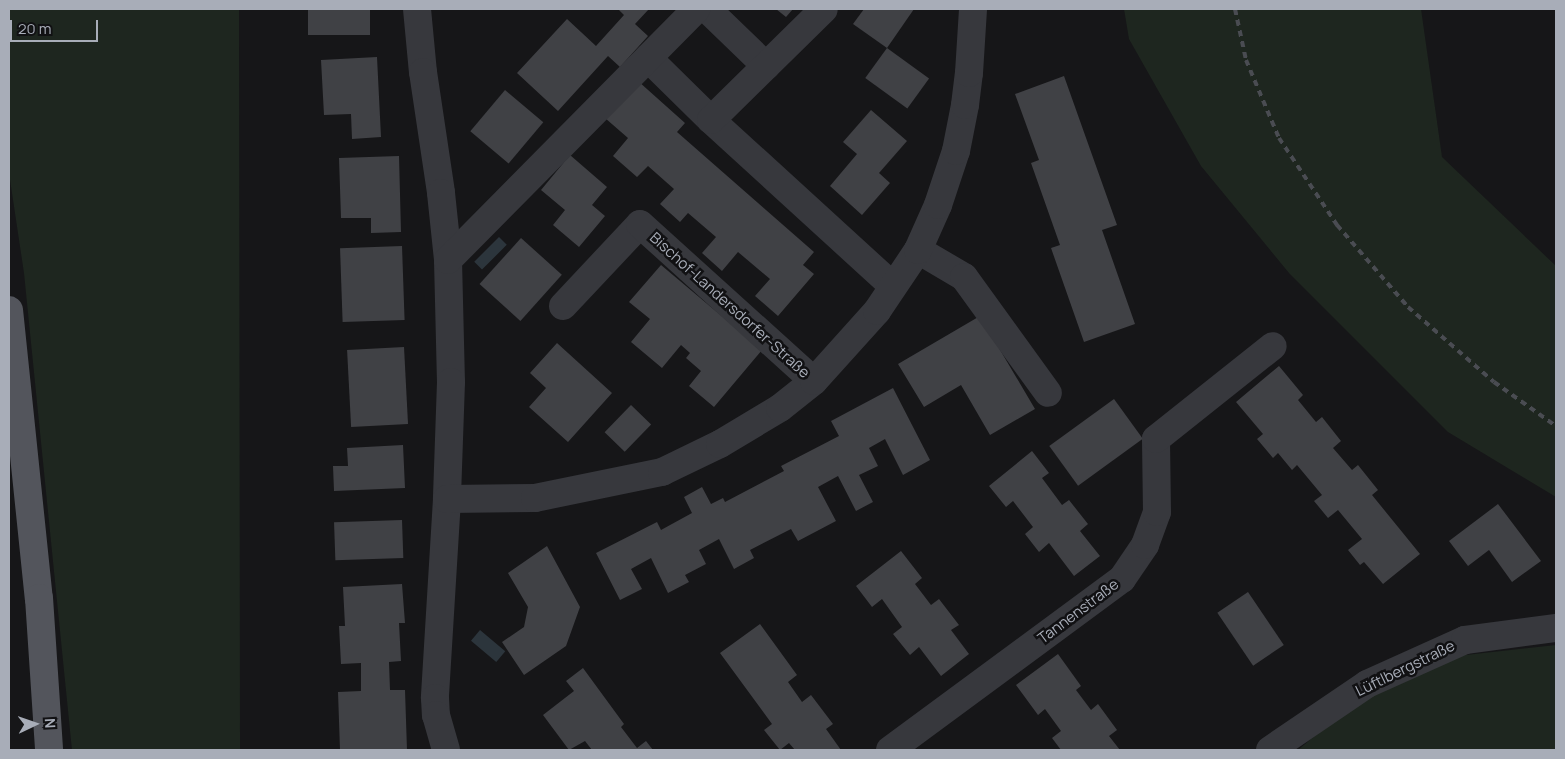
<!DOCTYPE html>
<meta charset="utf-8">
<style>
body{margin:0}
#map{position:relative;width:1565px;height:759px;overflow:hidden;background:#161618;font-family:Manrope,sans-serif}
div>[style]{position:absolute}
.green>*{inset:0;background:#1e261f}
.water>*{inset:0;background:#2c353c;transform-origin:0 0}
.building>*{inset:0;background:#404145;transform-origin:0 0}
.minor>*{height:28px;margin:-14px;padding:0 14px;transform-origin:14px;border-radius:14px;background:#37383d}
.major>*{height:28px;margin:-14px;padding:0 14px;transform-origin:14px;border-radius:14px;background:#53555c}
.rail>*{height:4px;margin-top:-2px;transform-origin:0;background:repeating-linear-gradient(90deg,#4a4c52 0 6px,transparent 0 11px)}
span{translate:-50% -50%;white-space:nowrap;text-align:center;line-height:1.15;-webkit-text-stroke:5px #111113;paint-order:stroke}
.street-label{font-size:15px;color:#a8adb8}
.frame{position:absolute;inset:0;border:10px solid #a8adb8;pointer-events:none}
.north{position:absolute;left:10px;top:699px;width:50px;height:50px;-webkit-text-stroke:4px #111113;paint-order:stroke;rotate:87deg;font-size:14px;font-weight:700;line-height:20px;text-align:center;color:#a8adb8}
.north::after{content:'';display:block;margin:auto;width:18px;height:22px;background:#a8adb8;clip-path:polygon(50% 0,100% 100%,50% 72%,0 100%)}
.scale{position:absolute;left:10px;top:20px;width:88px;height:22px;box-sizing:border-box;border:2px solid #a8adb8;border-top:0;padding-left:6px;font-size:15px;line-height:18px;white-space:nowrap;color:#a8adb8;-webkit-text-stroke:4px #111113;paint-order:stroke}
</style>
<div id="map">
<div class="green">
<div style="clip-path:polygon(9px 9px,239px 9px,240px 750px,72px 750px,24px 273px,9px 173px)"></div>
<div style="clip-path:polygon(1124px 9px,1421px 9px,1442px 157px,1556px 266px,1556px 497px,1448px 432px,1289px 273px,1201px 166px,1129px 39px)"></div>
<div style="clip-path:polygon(1556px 645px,1556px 750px,1298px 750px,1371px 688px,1457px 656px)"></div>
</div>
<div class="water">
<div style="left:499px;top:237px;width:11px;height:35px;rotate:45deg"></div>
<div style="left:480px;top:630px;width:33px;height:14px;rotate:40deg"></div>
</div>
<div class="building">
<div style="left:308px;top:9px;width:62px;height:26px"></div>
<div style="clip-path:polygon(618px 9px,649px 9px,635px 24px,648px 36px,620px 67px,608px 56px,558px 111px,517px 73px,567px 19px,596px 46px,624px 15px)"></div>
<div style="clip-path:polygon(776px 9px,793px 9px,786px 17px)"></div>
<div style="clip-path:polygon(864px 9px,914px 9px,887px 48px,853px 24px)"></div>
<div style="left:887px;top:48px;width:52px;height:37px;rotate:36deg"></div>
<div style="clip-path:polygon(377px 57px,381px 137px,352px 139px,351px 114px,324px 115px,321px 60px)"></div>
<div style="clip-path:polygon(1064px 76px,1117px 225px,1102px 230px,1135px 324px,1084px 342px,1051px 248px,1060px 245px,1031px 163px,1039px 160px,1015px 94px)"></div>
<div style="clip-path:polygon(638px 81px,685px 123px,677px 132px,814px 252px,803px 265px,814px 274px,778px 316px,755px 296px,770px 279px,738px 252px,722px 271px,702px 253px,716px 237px,688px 213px,680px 222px,660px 204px,674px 189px,648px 166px,637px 177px,613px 156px,628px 138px,605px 118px)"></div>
<div style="left:505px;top:90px;width:50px;height:54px;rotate:40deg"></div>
<div style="clip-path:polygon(871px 110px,907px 141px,879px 173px,890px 183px,862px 215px,830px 186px,857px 154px,843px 142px)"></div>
<div style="clip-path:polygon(570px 155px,607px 187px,592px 205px,605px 216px,579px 247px,553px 225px,565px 210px,541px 190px)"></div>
<div style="clip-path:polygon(399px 156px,401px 232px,371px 233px,371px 218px,341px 218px,339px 158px)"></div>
<div style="left:521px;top:238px;width:55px;height:62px;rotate:42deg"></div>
<div style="left:402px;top:246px;width:74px;height:62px;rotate:88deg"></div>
<div style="clip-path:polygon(661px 265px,762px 350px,714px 407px,689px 386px,701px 371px,686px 358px,690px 353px,681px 345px,662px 368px,631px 342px,650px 319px,629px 302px)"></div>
<div style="clip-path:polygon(980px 316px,1035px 409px,990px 435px,961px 385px,924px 407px,898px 364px)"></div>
<div style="clip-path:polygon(557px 343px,612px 393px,568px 442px,529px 407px,546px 388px,530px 373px)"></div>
<div style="left:404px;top:347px;width:77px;height:57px;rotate:87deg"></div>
<div style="clip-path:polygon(1279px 366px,1303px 395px,1298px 400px,1316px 422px,1322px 417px,1341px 441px,1333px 448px,1352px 470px,1358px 465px,1378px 490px,1372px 495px,1420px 554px,1383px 584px,1364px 562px,1360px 565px,1348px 550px,1362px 539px,1338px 510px,1328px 518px,1314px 501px,1322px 495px,1297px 465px,1292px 470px,1278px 453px,1273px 458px,1257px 439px,1263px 434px,1236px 402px)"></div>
<div style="clip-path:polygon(893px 388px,930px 460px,903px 475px,885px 439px,869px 448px,878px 466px,859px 475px,873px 502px,856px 511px,838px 476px,818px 487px,836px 521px,798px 541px,791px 529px,750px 550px,754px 558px,734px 569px,719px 539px,699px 550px,706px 564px,685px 575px,689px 582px,668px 593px,651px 558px,631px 569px,642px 589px,620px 600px,596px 553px,657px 522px,661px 530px,692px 513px,684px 497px,702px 487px,711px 504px,723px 498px,725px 502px,784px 471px,781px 466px,839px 436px,831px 421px)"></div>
<div style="left:1114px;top:399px;width:49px;height:80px;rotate:54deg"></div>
<div style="left:631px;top:405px;width:28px;height:38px;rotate:44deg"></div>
<div style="clip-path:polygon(403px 445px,405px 488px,334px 491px,333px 466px,348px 466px,347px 448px)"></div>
<div style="clip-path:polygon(1032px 451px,1049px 473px,1042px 478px,1062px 505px,1069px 500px,1088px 524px,1080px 531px,1100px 556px,1074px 576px,1049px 543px,1039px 552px,1025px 534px,1033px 527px,1013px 501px,1006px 507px,989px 486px)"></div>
<div style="clip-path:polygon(1498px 504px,1541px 561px,1512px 582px,1489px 550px,1468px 566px,1449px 541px)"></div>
<div style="left:402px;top:520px;width:38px;height:68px;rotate:88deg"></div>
<div style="clip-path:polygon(547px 546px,580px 607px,566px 646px,524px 675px,502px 642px,524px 627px,528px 607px,508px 573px)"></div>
<div style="clip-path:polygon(901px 551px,922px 578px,915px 584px,931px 605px,939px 599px,959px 625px,951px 630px,969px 654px,941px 676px,919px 647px,910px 655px,893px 634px,902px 627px,882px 599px,872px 607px,856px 586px)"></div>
<div style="clip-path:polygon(402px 584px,405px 623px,399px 623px,401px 661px,389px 662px,390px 690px,405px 690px,407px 750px,340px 750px,338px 692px,361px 691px,361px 663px,341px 664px,339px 626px,345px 626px,343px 587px)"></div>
<div style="left:1248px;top:592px;width:64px;height:37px;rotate:56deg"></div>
<div style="clip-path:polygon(760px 624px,797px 675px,788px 682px,802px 702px,811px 695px,833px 724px,826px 729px,841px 750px,795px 750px,789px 743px,780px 750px,764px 730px,772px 724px,720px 653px)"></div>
<div style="clip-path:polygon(1058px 654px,1081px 686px,1076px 690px,1091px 710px,1098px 704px,1117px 730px,1109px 736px,1120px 750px,1061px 750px,1052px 738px,1061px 731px,1045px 709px,1038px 715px,1016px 685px)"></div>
<div style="clip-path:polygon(583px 668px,624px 724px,621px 727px,637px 748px,646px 741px,653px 750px,592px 750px,585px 741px,569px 750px,543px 715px,574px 691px,566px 681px)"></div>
</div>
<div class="minor">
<div style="left:417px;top:9px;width:63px;rotate:84.6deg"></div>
<div style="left:423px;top:72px;width:122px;rotate:81.5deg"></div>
<div style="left:441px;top:193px;width:67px;rotate:84deg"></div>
<div style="left:448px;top:260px;width:122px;rotate:88.6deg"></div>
<div style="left:451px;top:382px;width:117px;rotate:92deg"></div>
<div style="left:447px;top:499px;width:199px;rotate:93.5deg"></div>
<div style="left:435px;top:698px;width:17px;rotate:87deg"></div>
<div style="left:436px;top:715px;width:36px;rotate:74deg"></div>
<div style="left:707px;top:9px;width:82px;rotate:44deg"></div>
<div style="left:648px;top:58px;width:88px;rotate:44.5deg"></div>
<div style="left:711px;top:120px;width:246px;rotate:42.4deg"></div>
<div style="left:711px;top:120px;width:158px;rotate:-44.5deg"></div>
<div style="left:918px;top:250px;width:53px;rotate:30.4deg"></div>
<div style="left:964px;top:277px;width:143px;rotate:54.1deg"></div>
<div style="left:448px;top:260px;width:353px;rotate:-45.3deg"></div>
<div style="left:563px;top:306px;width:112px;rotate:-46.8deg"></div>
<div style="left:640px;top:224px;width:234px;rotate:42.1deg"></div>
<div style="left:447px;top:499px;width:88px;rotate:-0.7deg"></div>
<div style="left:535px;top:498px;width:130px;rotate:-11.6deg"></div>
<div style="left:662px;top:472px;width:64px;rotate:-25.8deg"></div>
<div style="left:720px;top:444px;width:70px;rotate:-31deg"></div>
<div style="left:780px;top:408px;width:43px;rotate:-38.5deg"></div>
<div style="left:814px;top:381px;width:94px;rotate:-48deg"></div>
<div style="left:877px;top:311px;width:73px;rotate:-56.1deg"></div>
<div style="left:918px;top:250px;width:49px;rotate:-66deg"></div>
<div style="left:938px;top:205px;width:57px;rotate:-71.6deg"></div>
<div style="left:956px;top:151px;width:47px;rotate:-78.9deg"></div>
<div style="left:965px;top:105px;width:32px;rotate:-83deg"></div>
<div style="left:969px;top:73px;width:64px;rotate:-86.4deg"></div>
<div style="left:890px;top:750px;width:288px;rotate:-36.4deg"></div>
<div style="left:1122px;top:579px;width:41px;rotate:-55.9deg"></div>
<div style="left:1145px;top:545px;width:35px;rotate:-70deg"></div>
<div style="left:1157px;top:512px;width:73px;rotate:-90.8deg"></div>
<div style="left:1156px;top:439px;width:149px;rotate:-38.5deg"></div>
<div style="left:1270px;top:750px;width:117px;rotate:-34.2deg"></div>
<div style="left:1367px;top:684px;width:107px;rotate:-24.2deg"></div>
<div style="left:1465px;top:640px;width:92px;rotate:-7.5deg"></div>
</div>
<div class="major">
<div style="left:9px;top:310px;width:290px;rotate:84.1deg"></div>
<div style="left:39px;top:598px;width:152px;rotate:86.2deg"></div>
</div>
<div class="rail">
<div style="left:1235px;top:9px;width:52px;rotate:77.8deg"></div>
<div style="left:1246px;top:60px;width:85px;rotate:67.1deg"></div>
<div style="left:1279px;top:138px;width:105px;rotate:56.3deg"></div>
<div style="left:1337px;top:225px;width:108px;rotate:49.1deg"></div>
<div style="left:1408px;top:307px;width:114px;rotate:41.1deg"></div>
<div style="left:1494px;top:382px;width:76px;rotate:35.4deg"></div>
</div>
<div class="street-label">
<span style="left:730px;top:305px;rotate:42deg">Bischof-Landersdorfer-Straße</span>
<span style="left:1078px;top:611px;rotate:-37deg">Tannenstraße</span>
<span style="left:1405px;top:668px;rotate:-26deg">Lüftlbergstraße</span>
</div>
<div class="frame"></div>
<div class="north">N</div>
<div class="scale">20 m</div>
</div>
